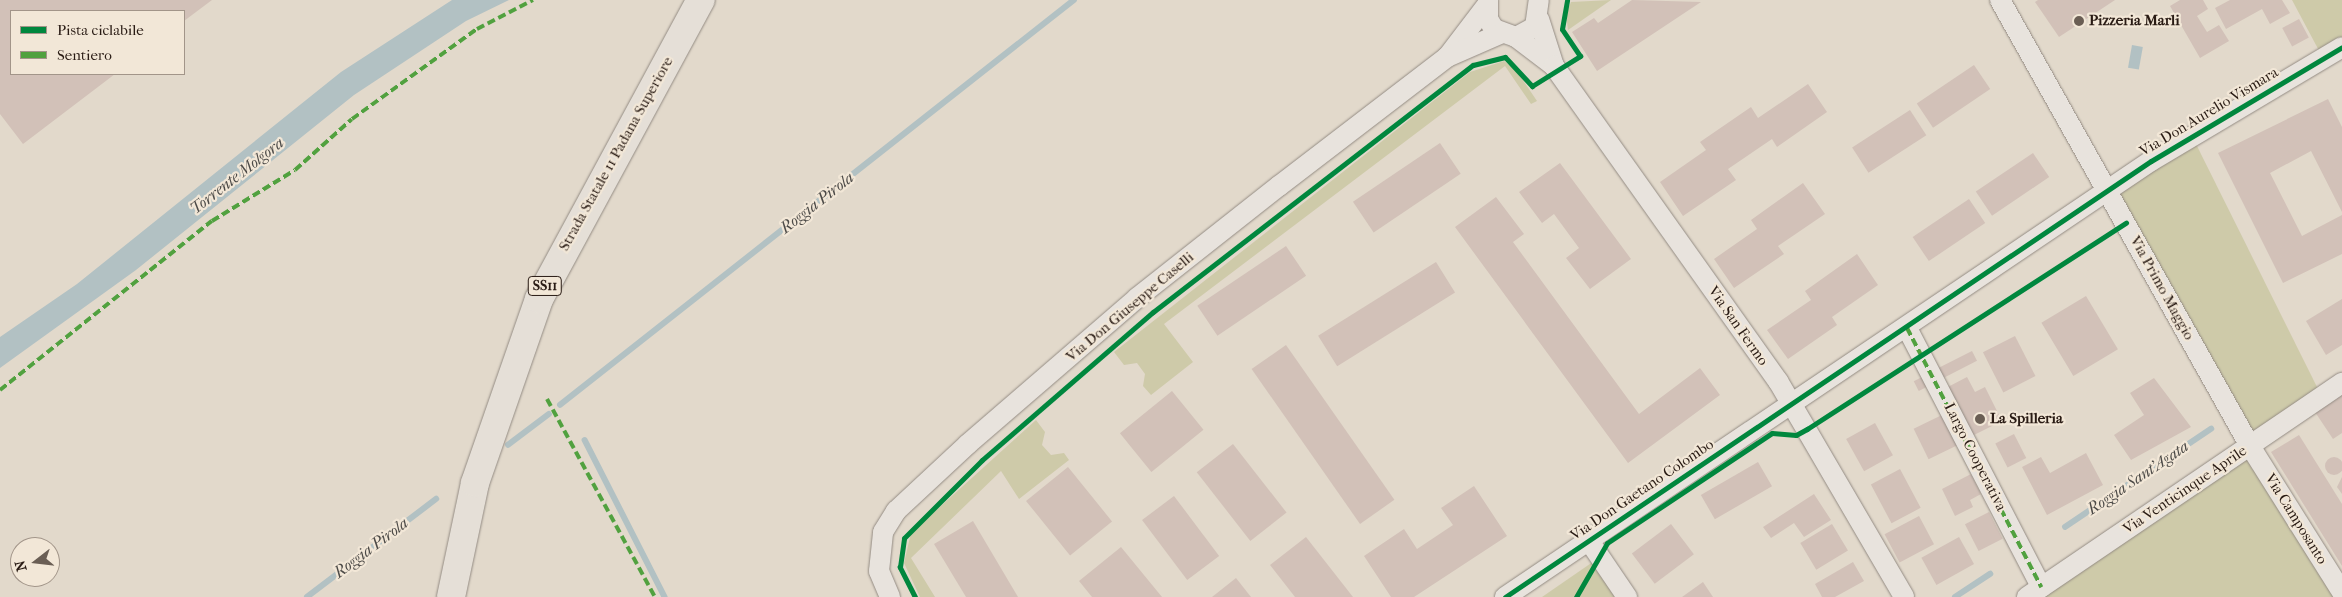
<!DOCTYPE html>
<style>
body{margin:0}
#map{position:relative;width:2342px;height:597px;overflow:hidden;background:#e2d9cb;font-family:"IM FELL French Canon",serif}
div>[style]{position:absolute}
.green>*{inset:0;background:#cecaa9}
.water>*{inset:0;background:#b2c1c3;transform-origin:0 0}
.stream>*{height:5.5px;margin:-2.75px;padding:0 2.75px;transform-origin:2.75px;border-radius:2.75px;background:#b2c1c3}
.building>*{inset:0;background:#d2c1b8;transform-origin:0 0}
.round{border-radius:50%}
.roads{filter:drop-shadow(0 0 1px #938b83) drop-shadow(0 0 1px #938b83)}
.street>*{height:20px;margin:-10px;padding:0 10px;transform-origin:10px;border-radius:10px;background:#e8e3dd}
.primary>*{height:28px;margin:-14px;padding:0 14px;transform-origin:14px;border-radius:14px;background:#e5dfd7}
.quiet>*{height:4px;margin-top:-2px;transform-origin:0;background:repeating-linear-gradient(90deg,#51a13f 0 8px,transparent 0 12px)}
.cycleway>*{height:5px;margin:-2.5px;padding:0 2.5px;transform-origin:2.5px;border-radius:2.5px;background:#00873e}
.dots>*{width:14px;height:14px;translate:-50% -50%;box-sizing:border-box;border:2px solid #f2e7d7;border-radius:50%}
span{translate:-50% -50%;white-space:nowrap;text-align:center;line-height:1.15;-webkit-text-stroke:4.5px #f2e7d7;paint-order:stroke}
.shield-label span{padding:1px 4px;background:#f2e7d7;border:1px solid;border-radius:4px;-webkit-text-stroke-width:0}
.shield-label{font-size:14px;color:#291b14;font-weight:700}
.poi-label{font-size:15px;color:#291b14;font-weight:700}
.left{translate:0 -50%;text-align:left}
.street-label{font-size:15px;color:#291b14}
.water-label{font-size:16px;color:#4c4a47;font-style:italic}
.legend{position:absolute;left:10px;top:10px;width:175px;height:65px;box-sizing:border-box;background:#f2e7d7;border:1px solid #a29589;margin:0;padding:6px 9px;list-style:none;font-size:15px;color:#291b14}
.legend li{display:flex;align-items:center;gap:10px;height:25px}
.legend b{width:25px;border:1px solid #a29589}
.north{position:absolute;left:10px;top:537px;width:50px;height:50px;box-sizing:border-box;background:#f2e7d7;border:1px solid #a29589;border-radius:50%;rotate:254deg;font-size:14px;font-weight:700;line-height:20px;text-align:center;color:#291b14}
.north::after{content:'';display:block;margin:auto;width:18px;height:22px;background:#6a5e54;clip-path:polygon(50% 0,100% 100%,50% 72%,0 100%)}
</style>
<div id="map">
<div class="green">
<div style="clip-path:polygon(1611px 0,1568px 30px,1566px 14px,1571px 2px)"></div>
<div style="clip-path:polygon(2292px 0,2342px 0,2342px 49px,2324px 60px)"></div>
<div style="clip-path:polygon(1504px 61px,1516px 70px,1537px 101px,1531px 104px,1505px 66px,1164px 324px,1193px 362px,1151px 395px,1143px 386px,1145px 374px,1137px 363px,1124px 365px,1114px 352px,1470px 72px)"></div>
<div style="clip-path:polygon(2192px 136px,2322px 397px,2250px 446px,2110px 195px)"></div>
<div style="clip-path:polygon(1036px 420px,1045px 432px,1042px 445px,1051px 455px,1064px 453px,1069px 460px,1019px 499px,1001px 471px,911px 558px,935px 597px,920px 597px,904px 563px,911px 533px)"></div>
<div style="clip-path:polygon(2247px 453px,2337px 597px,2042px 597px)"></div>
<div style="clip-path:polygon(1600px 557px,1627px 597px,1542px 597px)"></div>
</div>
<div class="water">
<div style="clip-path:polygon(452px 0,509px 0,466px 21px,354px 95px,136px 270px,0 368px,0 337px,77px 284px,341px 72px)"></div>
<div style="left:2132px;top:45px;width:11px;height:23px;rotate:10deg"></div>
</div>
<div class="stream">
<div style="left:560px;top:405px;width:654px;rotate:-38.24deg"></div>
<div style="left:585px;top:440px;width:176px;rotate:63deg"></div>
<div style="left:508px;top:445px;width:51px;rotate:-37.1deg"></div>
<div style="left:2065px;top:527px;width:176px;rotate:-33.9deg"></div>
<div style="left:307px;top:597px;width:162px;rotate:-37.2deg"></div>
<div style="left:1955px;top:597px;width:42px;rotate:-33.3deg"></div>
</div>
<div class="building">
<div style="clip-path:polygon(0 0,212px 0,184px 21px,184px 11px,11px 11px,11px 74px,115px 74px,23px 144px,0 114px)"></div>
<div style="clip-path:polygon(1632px 0,1701px 2px,1597px 71px,1572px 32px,1594px 18px,1598px 23px)"></div>
<div style="clip-path:polygon(2038px 0,2115px 0,2059px 37px,2035px 2px)"></div>
<div style="clip-path:polygon(2180px 0,2203px 0,2208px 9px,2197px 16px,2207px 32px,2219px 25px,2229px 41px,2200px 58px,2170px 6px)"></div>
<div style="clip-path:polygon(2230px 0,2282px 0,2290px 13px,2270px 24px,2262px 9px,2226px 29px,2215px 8px)"></div>
<div style="left:2299px;top:19px;width:21px;height:19px;rotate:62deg"></div>
<div style="left:1974px;top:65px;width:29px;height:69px;rotate:56deg"></div>
<div style="clip-path:polygon(1808px 84px,1827px 112px,1777px 147px,1772px 139px,1728px 169px,1736px 180px,1683px 216px,1660px 182px,1706px 150px,1700px 142px,1751px 107px,1758px 118px)"></div>
<div style="clip-path:polygon(2328px 99px,2342px 127px,2342px 212px,2311px 151px,2270px 173px,2302px 236px,2342px 215px,2342px 254px,2283px 283px,2218px 153px)"></div>
<div style="left:1910px;top:110px;width:30px;height:69px;rotate:57deg"></div>
<div style="left:1440px;top:143px;width:37px;height:105px;rotate:56deg"></div>
<div style="left:2033px;top:153px;width:29px;height:69px;rotate:56deg"></div>
<div style="clip-path:polygon(1560px 163px,1631px 259px,1590px 289px,1566px 258px,1579px 248px,1554px 214px,1542px 223px,1519px 192px)"></div>
<div style="clip-path:polygon(1803px 183px,1825px 214px,1778px 246px,1784px 254px,1734px 288px,1714px 259px,1757px 229px,1751px 220px)"></div>
<div style="clip-path:polygon(1496px 197px,1524px 234px,1513px 242px,1639px 414px,1700px 368px,1720px 395px,1628px 463px,1455px 227px)"></div>
<div style="left:1969px;top:199px;width:29px;height:68px;rotate:56deg"></div>
<div style="left:1286px;top:246px;width:36px;height:107px;rotate:56deg"></div>
<div style="clip-path:polygon(1857px 254px,1878px 285px,1832px 317px,1837px 325px,1788px 359px,1767px 330px,1811px 300px,1805px 291px)"></div>
<div style="left:1436px;top:262px;width:36px;height:139px;rotate:58deg"></div>
<div style="left:2086px;top:296px;width:62px;height:52px;rotate:59deg"></div>
<div style="clip-path:polygon(2342px 299px,2342px 345px,2326px 355px,2306px 321px)"></div>
<div style="left:2015px;top:336px;width:45px;height:36px;rotate:63deg"></div>
<div style="left:1286px;top:345px;width:189px;height:42px;rotate:55deg"></div>
<div style="left:1972px;top:351px;width:11px;height:41px;rotate:63deg"></div>
<div style="left:1928px;top:374px;width:11px;height:16px;rotate:63deg"></div>
<div style="clip-path:polygon(1967px 377px,1975px 392px,1985px 387px,2002px 421px,1968px 438px,1944px 389px)"></div>
<div style="clip-path:polygon(2154px 378px,2191px 427px,2131px 460px,2114px 435px,2144px 415px,2130px 393px)"></div>
<div style="left:1172px;top:391px;width:50px;height:67px;rotate:51deg"></div>
<div style="clip-path:polygon(2342px 394px,2342px 433px,2333px 439px,2315px 412px)"></div>
<div style="left:1946px;top:413px;width:34px;height:36px;rotate:64deg"></div>
<div style="left:1875px;top:423px;width:37px;height:33px;rotate:61deg"></div>
<div style="left:2014px;top:434px;width:27px;height:21px;rotate:63deg"></div>
<div style="clip-path:polygon(2299px 435px,2342px 504px,2342px 566px,2271px 452px)"></div>
<div style="left:1233px;top:444px;width:87px;height:46px;rotate:52deg"></div>
<div style="clip-path:polygon(2086px 453px,2103px 485px,2047px 515px,2022px 467px,2041px 457px,2050px 473px)"></div>
<div class="round" style="left:2325px;top:457px;width:18px;height:18px"></div>
<div style="left:1758px;top:462px;width:28px;height:66px;rotate:60deg"></div>
<div style="left:1068px;top:467px;width:70px;height:54px;rotate:51deg"></div>
<div style="left:1900px;top:469px;width:44px;height:33px;rotate:62deg"></div>
<div style="clip-path:polygon(1971px 474px,1981px 494px,1970px 500px,1973px 507px,1955px 516px,1942px 489px)"></div>
<div style="clip-path:polygon(2342px 477px,2342px 494px,2337px 487px)"></div>
<div style="clip-path:polygon(1474px 486px,1507px 536px,1414px 597px,1391px 597px,1364px 556px,1404px 529px,1417px 549px,1453px 525px,1441px 508px)"></div>
<div style="clip-path:polygon(1814px 494px,1831px 520px,1804px 537px,1794px 523px,1771px 538px,1763px 527px)"></div>
<div style="left:1174px;top:496px;width:75px;height:40px;rotate:53deg"></div>
<div style="left:1989px;top:512px;width:30px;height:27px;rotate:63deg"></div>
<div style="left:1919px;top:516px;width:32px;height:39px;rotate:62deg"></div>
<div style="clip-path:polygon(973px 521px,1018px 597px,966px 597px,934px 544px)"></div>
<div style="left:1671px;top:524px;width:38px;height:49px;rotate:53deg"></div>
<div style="left:1832px;top:524px;width:31px;height:37px;rotate:59deg"></div>
<div style="clip-path:polygon(1306px 537px,1353px 597px,1295px 597px,1270px 565px)"></div>
<div style="left:1959px;top:537px;width:31px;height:43px;rotate:61deg"></div>
<div style="clip-path:polygon(1121px 547px,1162px 597px,1092px 597px,1079px 581px)"></div>
<div style="clip-path:polygon(1853px 562px,1864px 581px,1835px 597px,1822px 597px,1815px 584px)"></div>
<div style="clip-path:polygon(1236px 578px,1251px 597px,1212px 597px)"></div>
<div style="clip-path:polygon(1703px 582px,1713px 597px,1682px 597px)"></div>
</div>
<div class="roads">
<div class="street">
<div style="left:1488px;top:0;width:19px;rotate:90deg"></div>
<div style="left:1488px;top:19px;width:12px;rotate:59deg"></div>
<div style="left:1494px;top:29px;width:23px;rotate:20deg"></div>
<div style="left:1516px;top:37px;width:21px;rotate:-28deg"></div>
<div style="left:1535px;top:27px;width:27px;rotate:-82deg"></div>
<div style="left:2000px;top:0;width:511px;rotate:60.73deg"></div>
<div style="left:2250px;top:446px;width:173px;rotate:57.8deg"></div>
<div style="left:1539px;top:19px;width:49px;rotate:72.3deg"></div>
<div style="left:1516px;top:37px;width:48px;rotate:37.3deg"></div>
<div style="left:1554px;top:66px;width:387px;rotate:54.6deg"></div>
<div style="left:1778px;top:381px;width:250px;rotate:59.7deg"></div>
<div style="left:1448px;top:56px;width:64px;rotate:-52.6deg"></div>
<div style="left:1907px;top:328px;width:292px;rotate:62.6deg"></div>
<div style="left:1589px;top:541px;width:68px;rotate:55.8deg"></div>
<div style="left:890px;top:597px;width:28px;rotate:-113deg"></div>
<div style="left:879px;top:571px;width:39px;rotate:-84deg"></div>
<div style="left:883px;top:532px;width:25px;rotate:-58deg"></div>
<div style="left:896px;top:511px;width:98px;rotate:-42.9deg"></div>
<div style="left:968px;top:444px;width:223px;rotate:-40.8deg"></div>
<div style="left:1137px;top:298px;width:181px;rotate:-38.3deg"></div>
<div style="left:1279px;top:186px;width:212px;rotate:-37.5deg"></div>
<div style="left:1447px;top:57px;width:58px;rotate:-23.5deg"></div>
<div style="left:1505px;top:597px;width:779px;rotate:-34.02deg"></div>
<div style="left:2151px;top:161px;width:222px;rotate:-30.8deg"></div>
<div style="left:2027px;top:597px;width:381px;rotate:-34.2deg"></div>
</div>
<div class="primary">
<div style="left:451px;top:597px;width:116px;rotate:-78.1deg"></div>
<div style="left:475px;top:483px;width:195px;rotate:-70.8deg"></div>
<div style="left:539px;top:299px;width:340px;rotate:-61.6deg"></div>
</div>
</div>
<div class="quiet">
<div style="left:1907px;top:328px;width:292px;rotate:62.6deg"></div>
<div style="left:0;top:390px;width:271px;rotate:-38.6deg"></div>
<div style="left:212px;top:221px;width:97px;rotate:-31.6deg"></div>
<div style="left:295px;top:170px;width:76px;rotate:-41.8deg"></div>
<div style="left:352px;top:119px;width:154px;rotate:-35.8deg"></div>
<div style="left:477px;top:29px;width:63px;rotate:-27.4deg"></div>
<div style="left:547px;top:399px;width:226px;rotate:61.4deg"></div>
</div>
<div class="cycleway">
<div style="left:915px;top:597px;width:34px;rotate:-117deg"></div>
<div style="left:900px;top:567px;width:29px;rotate:-82deg"></div>
<div style="left:904px;top:538px;width:110px;rotate:-45deg"></div>
<div style="left:982px;top:460px;width:226px;rotate:-40.9deg"></div>
<div style="left:1153px;top:312px;width:404px;rotate:-37.7deg"></div>
<div style="left:1473px;top:65px;width:33px;rotate:-14deg"></div>
<div style="left:1505px;top:57px;width:40px;rotate:47deg"></div>
<div style="left:1532px;top:86px;width:57px;rotate:-32deg"></div>
<div style="left:1580px;top:56px;width:32px;rotate:-124deg"></div>
<div style="left:1562px;top:29px;width:29px;rotate:-80deg"></div>
<div style="left:1505px;top:597px;width:779px;rotate:-34.02deg"></div>
<div style="left:2151px;top:161px;width:222px;rotate:-30.8deg"></div>
<div style="left:1576px;top:597px;width:62px;rotate:-60.1deg"></div>
<div style="left:1607px;top:543px;width:198px;rotate:-33.7deg"></div>
<div style="left:1772px;top:433px;width:24px;rotate:5deg"></div>
<div style="left:1796px;top:435px;width:13px;rotate:-29deg"></div>
<div style="left:1807px;top:429px;width:380px;rotate:-32.9deg"></div>
</div>
<div class="dots">
<div style="left:2079px;top:21px;background:#6a5e54"></div>
<div style="left:1980px;top:419px;background:#6a5e54"></div>
</div>
<div class="shield-label">
<span style="left:545px;top:286px">SS11</span>
</div>
<div class="poi-label">
<span class="left" style="left:2089px;top:21px">Pizzeria Marli</span>
<span class="left" style="left:1990px;top:419px">La Spilleria</span>
</div>
<div class="street-label">
<span style="left:2209px;top:112px;rotate:-31deg">Via Don Aurelio Vismara</span>
<span style="left:616px;top:154px;rotate:-61deg">Strada Statale 11 Padana Superiore</span>
<span style="left:2162px;top:288px;rotate:61deg">Via Primo Maggio</span>
<span style="left:1130px;top:307px;rotate:-40deg">Via Don Giuseppe Caselli</span>
<span style="left:1738px;top:326px;rotate:55deg">Via San Fermo</span>
<span style="left:1975px;top:457px;rotate:63deg">Largo Cooperativa</span>
<span style="left:1642px;top:490px;rotate:-34deg">Via Don Gaetano Colombo</span>
<span style="left:2185px;top:490px;rotate:-34deg">Via Venticinque Aprile</span>
<span style="left:2296px;top:519px;rotate:58deg">Via Camposanto</span>
</div>
<div class="water-label">
<span style="left:237px;top:176px;rotate:-38deg">Torrente Molgora</span>
<span style="left:817px;top:203px;rotate:-38deg">Roggia Pirola</span>
<span style="left:2138px;top:478px;rotate:-34deg">Roggia Sant'Agata</span>
<span style="left:371px;top:548px;rotate:-37deg">Roggia Pirola</span>
</div>
<ul class="legend">
<li><b style="height:6px;background:#00873e"></b>Pista ciclabile</li>
<li><b style="height:6px;background:#51a13f"></b>Sentiero</li>
</ul>
<div class="north">N</div>
</div>
